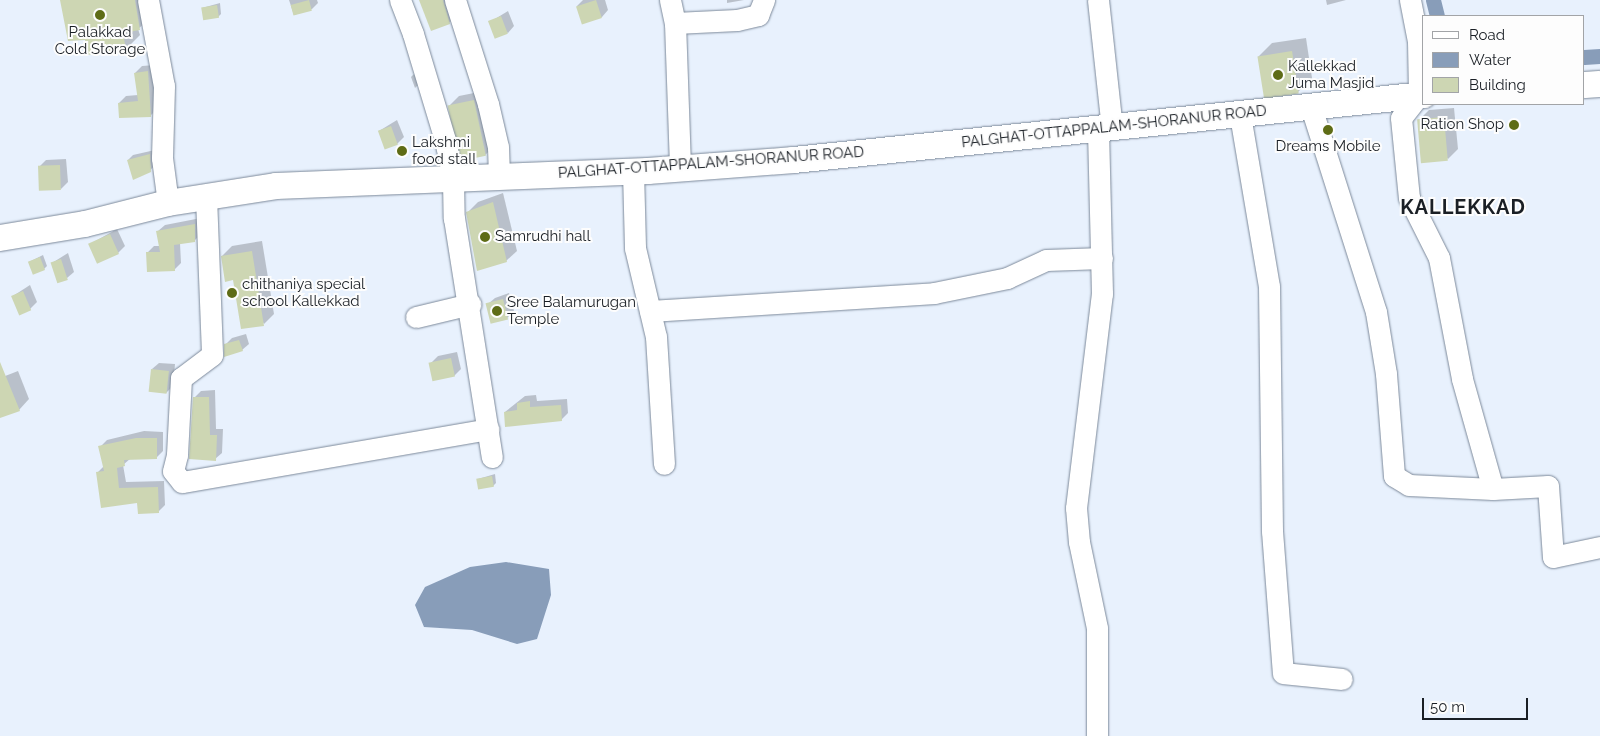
<!DOCTYPE html>
<style>
body{margin:0}
#map{position:relative;width:1600px;height:736px;overflow:hidden;background:#e8f1fd;font-family:Raleway,sans-serif}
div>[style]{position:absolute}
.water>*{inset:0;background:#889db9}
.shadow>*{inset:0;background:#0003}
.canal>*{height:15px;margin:-7.5px;padding:0 7.5px;transform-origin:7.5px;border-radius:7.5px;background:#889db9}
.building>*{inset:0;background:#cdd6b3;transform-origin:0 0}
.roads{filter:drop-shadow(0 0 1px #7c899a) drop-shadow(0 0 1px #7c899a)}
.minor>*{height:21px;margin:-10.5px;padding:0 10.5px;transform-origin:10.5px;border-radius:10.5px;background:#fff}
.major>*{height:26px;margin:-13px;padding:0 13px;transform-origin:13px;border-radius:13px;background:#fff}
.dots>*{width:14px;height:14px;translate:-50% -50%;box-sizing:border-box;border:2px solid #fdfdfd;border-radius:50%}
span{translate:-50% -50%;white-space:nowrap;text-align:center;line-height:1.15;-webkit-text-stroke:4px #fdfdfd;paint-order:stroke}
.poi-label{font-size:15px;color:#1a1f25}
.left{translate:0 -50%;text-align:left}
.right{translate:-100% -50%;text-align:right}
.street-label{font-size:15px;color:#1a1f25}
.district-label{font-size:20px;color:#1a1f25;font-weight:700;letter-spacing:1px}
.legend{position:absolute;left:1422px;top:15px;width:162px;height:90px;box-sizing:border-box;background:#fdfdfd;border:1px solid #a2a4a7;margin:0;padding:6px 9px;list-style:none;font-size:15px;color:#1a1f25}
.legend li{display:flex;align-items:center;gap:10px;height:25px}
.legend b{width:25px;border:1px solid #a2a4a7}
.scale{position:absolute;left:1422px;top:698px;width:106px;height:22px;box-sizing:border-box;border:2px solid #1a1f25;border-top:0;padding-left:6px;font-size:15px;line-height:18px;white-space:nowrap;color:#1a1f25;-webkit-text-stroke:4px #fdfdfd;paint-order:stroke}
</style>
<div id="map">
<div class="water">
<div style="clip-path:polygon(506px 562px,549px 569px,551px 595px,537px 639px,517px 644px,472px 630px,424px 627px,415px 605px,425px 587px,470px 567px)"></div>
</div>
<div class="shadow">
<div style="clip-path:polygon(62px 0,151px 0,154px 15px,138px 29px,140px 35px,126px 49px,88px 54px,86px 39px)"></div>
<div style="clip-path:polygon(289px 0,317px 0,318px 3px,312px 9px,294px 15px)"></div>
<div style="clip-path:polygon(420px 0,455px 0,459px 13px,449px 23px)"></div>
<div style="clip-path:polygon(583px 0,605px 0,608px 10px,602px 17px,584px 23px,577px 6px)"></div>
<div style="clip-path:polygon(727px 0,744px 0,727px 3px)"></div>
<div style="clip-path:polygon(1326px 0,1346px 0,1327px 5px)"></div>
<div style="clip-path:polygon(220px 3px,221px 14px,218px 17px,202px 8px)"></div>
<div style="clip-path:polygon(508px 11px,514px 26px,508px 33px,490px 22px)"></div>
<div style="clip-path:polygon(1306px 38px,1312px 78px,1298px 92px,1258px 57px,1272px 43px)"></div>
<div style="clip-path:polygon(155px 65px,157px 109px,150px 116px,119px 103px,126px 96px,138px 95px,135px 73px,142px 66px)"></div>
<div style="clip-path:polygon(414px 74px,419px 84px,415px 88px,411px 77px)"></div>
<div style="clip-path:polygon(484px 91px,496px 145px,485px 155px,449px 106px,459px 96px)"></div>
<div style="clip-path:polygon(1454px 108px,1458px 149px,1448px 159px,1418px 121px,1429px 110px)"></div>
<div style="clip-path:polygon(397px 120px,404px 137px,397px 144px,379px 131px)"></div>
<div style="clip-path:polygon(155px 150px,156px 165px,150px 170px,128px 160px,133px 155px)"></div>
<div style="clip-path:polygon(66px 159px,68px 182px,61px 189px,39px 167px,46px 160px)"></div>
<div style="clip-path:polygon(503px 193px,517px 251px,506px 261px,468px 212px,478px 202px)"></div>
<div style="clip-path:polygon(201px 218px,201px 234px,195px 240px,180px 243px,181px 263px,174px 270px,147px 253px,154px 246px,160px 246px,158px 231px,165px 225px)"></div>
<div style="clip-path:polygon(117px 229px,125px 246px,118px 253px,90px 244px)"></div>
<div style="clip-path:polygon(262px 241px,274px 314px,264px 324px,222px 256px,232px 246px)"></div>
<div style="clip-path:polygon(68px 253px,74px 272px,67px 278px,52px 263px)"></div>
<div style="clip-path:polygon(43px 255px,47px 266px,44px 269px,29px 262px)"></div>
<div style="clip-path:polygon(30px 285px,37px 302px,30px 309px,13px 296px)"></div>
<div style="clip-path:polygon(509px 293px,514px 311px,507px 318px,488px 304px,495px 298px)"></div>
<div style="clip-path:polygon(246px 334px,249px 344px,242px 350px,225px 345px,232px 338px)"></div>
<div style="clip-path:polygon(457px 352px,461px 369px,454px 376px,431px 363px,438px 356px)"></div>
<div style="clip-path:polygon(159px 363px,175px 364px,173px 386px,166px 393px,152px 369px)"></div>
<div style="clip-path:polygon(18px 371px,29px 399px,19px 410px,0 417px,0 378px)"></div>
<div style="clip-path:polygon(215px 390px,216px 429px,223px 429px,222px 453px,215px 459px,194px 398px,201px 391px)"></div>
<div style="clip-path:polygon(536px 395px,537px 401px,567px 399px,568px 413px,561px 420px,505px 412px,525px 396px)"></div>
<div style="clip-path:polygon(144px 431px,163px 432px,163px 451px,156px 458px,131px 458px,123px 465px,126px 482px,164px 481px,165px 505px,158px 512px,139px 502px,102px 506px,97px 473px,104px 466px,100px 447px,107px 440px)"></div>
<div style="clip-path:polygon(495px 474px,496px 483px,493px 486px,478px 479px)"></div>
</div>
<div class="canal">
<div style="left:1433px;top:0;width:16px;rotate:76deg"></div>
<div style="left:1584px;top:57px;width:16px;rotate:-4deg"></div>
</div>
<div class="building">
<div style="clip-path:polygon(60px 0,135px 0,140px 30px,123px 33px,126px 50px,87px 55px,85px 40px,68px 41px)"></div>
<div style="left:309px;top:0;width:11px;height:19px;rotate:75deg"></div>
<div style="clip-path:polygon(419px 0,443px 0,450px 24px,431px 31px)"></div>
<div style="left:596px;top:0;width:19px;height:21px;rotate:72deg"></div>
<div style="left:217px;top:5px;width:13px;height:16px;rotate:81deg"></div>
<div style="left:501px;top:16px;width:19px;height:14px;rotate:69deg"></div>
<div style="left:1292px;top:51px;width:43px;height:35px;rotate:81deg"></div>
<div style="clip-path:polygon(148px 71px,151px 117px,119px 118px,118px 103px,138px 101px,134px 73px)"></div>
<div style="left:474px;top:100px;width:57px;height:27px;rotate:78deg"></div>
<div style="left:1444px;top:117px;width:44px;height:27px;rotate:85deg"></div>
<div style="left:391px;top:126px;width:20px;height:14px;rotate:70deg"></div>
<div style="clip-path:polygon(150px 154px,151px 172px,133px 180px,127px 160px)"></div>
<div style="left:60px;top:165px;width:25px;height:22px;rotate:88deg"></div>
<div style="clip-path:polygon(493px 202px,507px 262px,477px 271px,466px 212px)"></div>
<div style="clip-path:polygon(195px 224px,195px 242px,174px 245px,175px 271px,147px 272px,146px 252px,160px 252px,156px 231px)"></div>
<div style="left:110px;top:234px;width:22px;height:24px;rotate:66deg"></div>
<div style="clip-path:polygon(252px 251px,264px 326px,241px 329px,233px 280px,225px 282px,221px 256px)"></div>
<div style="left:40px;top:257px;width:14px;height:13px;rotate:69deg"></div>
<div style="left:61px;top:259px;width:22px;height:11px;rotate:72deg"></div>
<div style="left:23px;top:291px;width:21px;height:13px;rotate:67deg"></div>
<div style="left:503px;top:299px;width:21px;height:18px;rotate:76deg"></div>
<div style="clip-path:polygon(239px 340px,243px 351px,224px 357px,224px 344px)"></div>
<div style="left:451px;top:358px;width:19px;height:23px;rotate:78deg"></div>
<div style="clip-path:polygon(0 362px,20px 411px,0 418px)"></div>
<div style="left:151px;top:369px;width:18px;height:23px;rotate:6deg"></div>
<div style="clip-path:polygon(193px 397px,209px 397px,210px 435px,217px 435px,216px 461px,189px 459px)"></div>
<div style="clip-path:polygon(530px 401px,530px 407px,561px 405px,562px 421px,505px 427px,504px 412px,517px 410px,517px 403px)"></div>
<div style="clip-path:polygon(136px 438px,157px 438px,157px 459px,124px 460px,125px 466px,117px 468px,119px 488px,158px 487px,159px 513px,138px 514px,137px 503px,101px 508px,96px 472px,104px 471px,98px 446px)"></div>
<div style="left:492px;top:476px;width:11px;height:16px;rotate:80deg"></div>
</div>
<div class="roads">
<div class="minor">
<div style="left:148px;top:0;width:87px;rotate:79.5deg"></div>
<div style="left:164px;top:86px;width:72px;rotate:91.6deg"></div>
<div style="left:162px;top:158px;width:45px;rotate:82.4deg"></div>
<div style="left:400px;top:0;width:36px;rotate:69deg"></div>
<div style="left:413px;top:34px;width:111px;rotate:73.2deg"></div>
<div style="left:445px;top:140px;width:40px;rotate:78deg"></div>
<div style="left:453px;top:179px;width:39px;rotate:89deg"></div>
<div style="left:454px;top:218px;width:242px;rotate:81deg"></div>
<div style="left:455px;top:0;width:109px;rotate:72.4deg"></div>
<div style="left:488px;top:104px;width:44px;rotate:76.9deg"></div>
<div style="left:498px;top:147px;width:30px;rotate:88deg"></div>
<div style="left:670px;top:0;width:24px;rotate:78deg"></div>
<div style="left:675px;top:23px;width:145px;rotate:88deg"></div>
<div style="left:1098px;top:0;width:129px;rotate:83.8deg"></div>
<div style="left:1410px;top:0;width:42px;rotate:79deg"></div>
<div style="left:1418px;top:41px;width:54px;rotate:88.9deg"></div>
<div style="left:1419px;top:95px;width:29px;rotate:128deg"></div>
<div style="left:1401px;top:118px;width:80px;rotate:84.3deg"></div>
<div style="left:1409px;top:198px;width:67px;rotate:63.4deg"></div>
<div style="left:1439px;top:258px;width:123px;rotate:79.2deg"></div>
<div style="left:1462px;top:379px;width:114px;rotate:74.3deg"></div>
<div style="left:1493px;top:489px;width:55px;rotate:-3.1deg"></div>
<div style="left:1548px;top:486px;width:71px;rotate:86deg"></div>
<div style="left:1553px;top:557px;width:48px;rotate:-12deg"></div>
<div style="left:675px;top:23px;width:62px;rotate:-2.8deg"></div>
<div style="left:737px;top:20px;width:22px;rotate:-13deg"></div>
<div style="left:758px;top:15px;width:16px;rotate:-68deg"></div>
<div style="left:1311px;top:107px;width:215px;rotate:72.4deg"></div>
<div style="left:1376px;top:312px;width:63px;rotate:80.8deg"></div>
<div style="left:1386px;top:374px;width:102px;rotate:85.5deg"></div>
<div style="left:1394px;top:476px;width:17px;rotate:31deg"></div>
<div style="left:1409px;top:485px;width:84px;rotate:2.7deg"></div>
<div style="left:1240px;top:115px;width:173px;rotate:80.4deg"></div>
<div style="left:1269px;top:286px;width:245px;rotate:89.3deg"></div>
<div style="left:1272px;top:531px;width:142px;rotate:85.6deg"></div>
<div style="left:1283px;top:673px;width:59px;rotate:5.8deg"></div>
<div style="left:633px;top:171px;width:77px;rotate:88.5deg"></div>
<div style="left:635px;top:248px;width:91px;rotate:76.7deg"></div>
<div style="left:656px;top:337px;width:127px;rotate:86.4deg"></div>
<div style="left:206px;top:197px;width:158px;rotate:87.8deg"></div>
<div style="left:212px;top:355px;width:39px;rotate:143deg"></div>
<div style="left:181px;top:378px;width:77px;rotate:93deg"></div>
<div style="left:177px;top:455px;width:16px;rotate:104deg"></div>
<div style="left:173px;top:471px;width:14px;rotate:51deg"></div>
<div style="left:182px;top:482px;width:311px;rotate:-9.8deg"></div>
<div style="left:650px;top:311px;width:285px;rotate:-3.6deg"></div>
<div style="left:934px;top:293px;width:75px;rotate:-11.6deg"></div>
<div style="left:1007px;top:278px;width:43px;rotate:-24.8deg"></div>
<div style="left:1046px;top:260px;width:56px;rotate:-2deg"></div>
<div style="left:416px;top:317px;width:56px;rotate:-13.5deg"></div>
<div style="left:1097px;top:736px;width:108px;rotate:-90deg"></div>
<div style="left:1097px;top:628px;width:88px;rotate:-101.8deg"></div>
<div style="left:1079px;top:542px;width:34px;rotate:-95deg"></div>
<div style="left:1076px;top:508px;width:216px;rotate:-83.1deg"></div>
<div style="left:1102px;top:294px;width:165px;rotate:-91.4deg"></div>
</div>
<div class="major">
<div style="left:1584px;top:85px;width:16px;rotate:-4deg"></div>
<div style="left:0;top:238px;width:86px;rotate:-9.4deg"></div>
<div style="left:85px;top:224px;width:86px;rotate:-14.2deg"></div>
<div style="left:168px;top:203px;width:109px;rotate:-8.9deg"></div>
<div style="left:276px;top:186px;width:372px;rotate:-2.3deg"></div>
<div style="left:648px;top:171px;width:146px;rotate:-4.3deg"></div>
<div style="left:794px;top:160px;width:633px;rotate:-5.89deg"></div>
</div>
</div>
<div class="dots">
<div style="left:100px;top:15px;background:#5e6c16"></div>
<div style="left:1278px;top:75px;background:#5e6c16"></div>
<div style="left:1514px;top:125px;background:#5e6c16"></div>
<div style="left:1328px;top:130px;background:#5e6c16"></div>
<div style="left:402px;top:151px;background:#5e6c16"></div>
<div style="left:485px;top:237px;background:#5e6c16"></div>
<div style="left:232px;top:293px;background:#5e6c16"></div>
<div style="left:497px;top:311px;background:#5e6c16"></div>
</div>
<div class="poi-label">
<span style="left:100px;top:41px">Palakkad<br>Cold Storage</span>
<span class="left" style="left:1288px;top:75px">Kallekkad<br>Juma Masjid</span>
<span class="right" style="left:1504px;top:125px">Ration Shop</span>
<span class="left" style="left:412px;top:151px">Lakshmi<br>food stall</span>
<span style="left:1328px;top:147px">Dreams Mobile</span>
<span class="left" style="left:495px;top:237px">Samrudhi hall</span>
<span class="left" style="left:242px;top:293px">chithaniya special<br>school Kallekkad</span>
<span class="left" style="left:507px;top:311px">Sree Balamurugan<br>Temple</span>
</div>
<div class="street-label">
<span style="left:1114px;top:127px;rotate:-6deg">PALGHAT-OTTAPPALAM-SHORANUR ROAD</span>
<span style="left:711px;top:163px;rotate:-4deg">PALGHAT-OTTAPPALAM-SHORANUR ROAD</span>
</div>
<div class="district-label">
<span style="left:1463px;top:207px">KALLEKKAD</span>
</div>
<ul class="legend">
<li><b style="height:6px;background:#fff"></b>Road</li>
<li><b style="height:14px;background:#889db9"></b>Water</li>
<li><b style="height:14px;background:#cdd6b3"></b>Building</li>
</ul>
<div class="scale">50 m</div>
</div>
